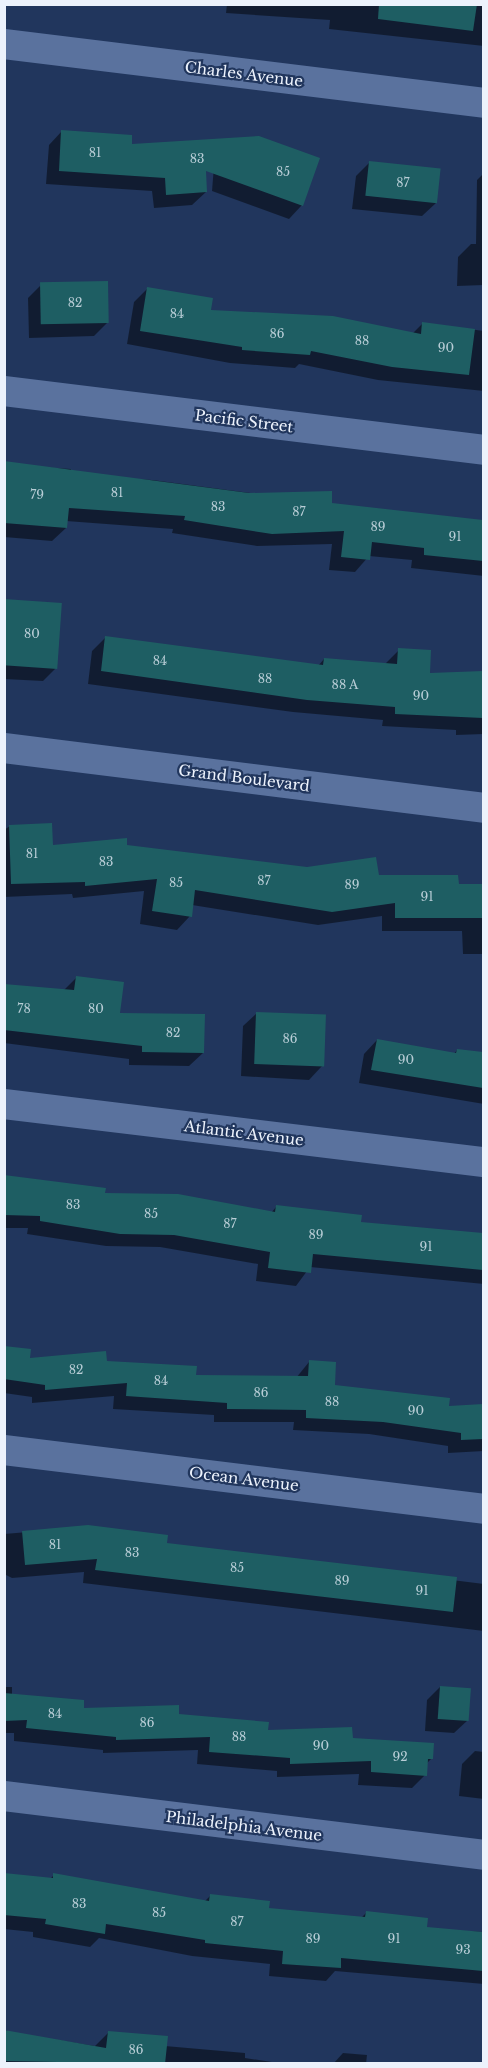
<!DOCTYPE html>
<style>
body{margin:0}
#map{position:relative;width:488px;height:2068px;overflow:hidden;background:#21365d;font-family:"Libre Baskerville",serif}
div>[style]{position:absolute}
.shadow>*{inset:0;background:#0007}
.building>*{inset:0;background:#1e5e63;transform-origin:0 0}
.minor>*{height:30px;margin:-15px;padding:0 15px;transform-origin:15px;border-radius:15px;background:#5a729e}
span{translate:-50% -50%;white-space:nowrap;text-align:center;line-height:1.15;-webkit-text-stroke:4.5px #21365d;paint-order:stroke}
.number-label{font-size:12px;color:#b8cdd6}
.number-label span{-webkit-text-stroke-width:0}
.street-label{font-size:15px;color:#ecf2fc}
.frame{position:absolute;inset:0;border:6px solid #ecf2fc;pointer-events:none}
</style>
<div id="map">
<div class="shadow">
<div style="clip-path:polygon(227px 4px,484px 4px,484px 46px,329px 29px,330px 20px,226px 13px)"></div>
<div style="clip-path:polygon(62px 131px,130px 146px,206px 192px,192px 205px,154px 208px,152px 191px,46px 184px,49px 145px)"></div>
<div style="clip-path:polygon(215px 153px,302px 205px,289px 219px,212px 191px)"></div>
<div style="clip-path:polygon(369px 163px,436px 203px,422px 216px,352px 209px,356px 176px)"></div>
<div style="clip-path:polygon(484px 173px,484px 285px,457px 286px,458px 257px,471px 244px,476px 244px,477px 180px)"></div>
<div style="clip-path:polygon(41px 285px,108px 322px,94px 336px,29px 338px,28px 298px)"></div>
<div style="clip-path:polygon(147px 289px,210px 312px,412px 334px,423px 323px,484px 331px,484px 391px,378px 380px,299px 364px,295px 368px,230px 363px,127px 344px,134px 302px)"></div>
<div style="clip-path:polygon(4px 465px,71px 469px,70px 475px,152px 480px,484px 524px,484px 576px,411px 568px,412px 560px,369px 556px,355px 572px,329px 570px,332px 544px,257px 546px,172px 533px,173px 529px,66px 521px,66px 528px,52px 541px,4px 537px)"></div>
<div style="clip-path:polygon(4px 601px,56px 668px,43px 681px,4px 679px)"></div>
<div style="clip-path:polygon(105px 638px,318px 666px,324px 659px,385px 664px,399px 650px,428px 675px,484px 673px,484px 734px,456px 735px,456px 730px,382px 726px,383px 720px,293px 712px,88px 684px,92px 651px)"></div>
<div style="clip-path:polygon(10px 826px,52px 847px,126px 846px,457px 886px,484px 886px,484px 954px,463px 954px,462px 931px,382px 931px,382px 916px,318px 925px,192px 905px,190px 916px,177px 930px,140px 924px,144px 891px,73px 898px,72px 894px,4px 897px,4px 830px)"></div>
<div style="clip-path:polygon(77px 977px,119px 1014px,203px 1053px,189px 1066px,129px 1065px,129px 1059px,4px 1043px,4px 985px,63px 991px)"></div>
<div style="clip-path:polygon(257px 1013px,322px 1066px,309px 1080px,241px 1076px,243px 1026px)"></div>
<div style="clip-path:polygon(377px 1040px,454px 1054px,457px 1050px,484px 1054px,484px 1104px,359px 1083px,364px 1054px)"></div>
<div style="clip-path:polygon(4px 1177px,104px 1189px,103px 1195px,271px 1213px,276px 1207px,359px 1224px,484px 1236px,484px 1284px,310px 1267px,296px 1286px,256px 1281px,258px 1264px,160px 1247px,106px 1246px,27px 1234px,28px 1228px,4px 1228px)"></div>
<div style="clip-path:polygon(4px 1347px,28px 1359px,106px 1362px,194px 1377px,296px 1378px,309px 1362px,333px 1386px,447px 1407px,484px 1406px,484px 1451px,448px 1453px,448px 1446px,369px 1434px,293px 1430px,294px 1422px,214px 1422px,214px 1415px,113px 1409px,114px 1396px,32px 1403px,32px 1397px,4px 1393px)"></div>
<div style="clip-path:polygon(88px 1527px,165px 1544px,484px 1584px,484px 1631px,83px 1583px,84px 1572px,12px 1578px,4px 1574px,4px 1534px)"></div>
<div style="clip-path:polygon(4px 1687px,12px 1687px,12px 1695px,82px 1710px,178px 1716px,266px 1732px,351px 1739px,432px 1758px,426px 1764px,425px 1775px,412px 1788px,358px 1785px,359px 1774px,277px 1777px,277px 1771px,197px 1764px,198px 1750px,103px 1753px,103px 1750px,14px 1741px,14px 1733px,4px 1733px)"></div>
<div style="clip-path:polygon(440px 1687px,468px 1720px,454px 1733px,425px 1731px,427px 1700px)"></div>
<div style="clip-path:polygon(475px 1751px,484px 1752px,484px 1799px,459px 1796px,462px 1764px)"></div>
<div style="clip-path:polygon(4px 1874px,49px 1880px,54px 1875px,204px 1902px,210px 1896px,268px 1910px,361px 1918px,366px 1913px,425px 1929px,484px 1932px,484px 1984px,335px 1971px,326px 1981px,269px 1976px,270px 1964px,192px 1956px,99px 1938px,90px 1947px,33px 1937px,33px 1932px,4px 1929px)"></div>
<div style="clip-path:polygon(4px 2025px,7px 2032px,95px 2046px,108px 2033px,165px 2046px,245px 2053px,245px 2058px,285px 2064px,4px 2064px)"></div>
<div style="clip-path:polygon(343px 2053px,367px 2055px,366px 2064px,333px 2064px)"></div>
</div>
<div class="building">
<div style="clip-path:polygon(379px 4px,477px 4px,473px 31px,378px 19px)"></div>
<div style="clip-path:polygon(61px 130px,132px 135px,132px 144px,259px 136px,320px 158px,303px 206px,206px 171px,207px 192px,166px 195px,165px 178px,59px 171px)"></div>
<div style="left:369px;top:161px;width:72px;height:35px;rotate:6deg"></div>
<div style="left:108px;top:281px;width:42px;height:68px;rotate:89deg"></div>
<div style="clip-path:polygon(147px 287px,213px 298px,211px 310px,333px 316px,421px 334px,422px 322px,475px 329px,469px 375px,392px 367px,311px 351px,310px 355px,242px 350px,242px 347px,140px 331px)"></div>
<div style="clip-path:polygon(4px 461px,249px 493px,332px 491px,332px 503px,483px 520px,483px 561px,424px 555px,424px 548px,372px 542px,370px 560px,341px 557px,344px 531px,272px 534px,184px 520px,185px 516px,69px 508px,67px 528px,4px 523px)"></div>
<div style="left:4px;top:599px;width:58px;height:66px;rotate:4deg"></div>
<div style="clip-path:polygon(105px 636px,323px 665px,324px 658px,397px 664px,398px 648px,431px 650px,430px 673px,483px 671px,483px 718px,395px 714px,395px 707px,307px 700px,101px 671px)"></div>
<div style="clip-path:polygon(52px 823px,53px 845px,127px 838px,127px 845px,307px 867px,376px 857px,379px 875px,458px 875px,459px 884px,483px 884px,483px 918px,395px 918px,395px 903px,332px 912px,195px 890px,192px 917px,152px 911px,157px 879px,85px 886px,85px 882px,11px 884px,9px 825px)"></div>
<div style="clip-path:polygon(76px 976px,124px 982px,120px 1013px,205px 1014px,204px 1053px,142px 1052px,142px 1046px,4px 1030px,4px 984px,74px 990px)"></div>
<div style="left:256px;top:1012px;width:70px;height:52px;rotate:2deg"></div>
<div style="clip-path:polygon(377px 1039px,456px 1053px,457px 1049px,483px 1052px,483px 1088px,371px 1070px)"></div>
<div style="clip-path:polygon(4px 1175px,106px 1188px,105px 1193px,178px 1194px,275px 1212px,276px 1205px,362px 1215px,361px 1222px,483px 1233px,483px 1270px,313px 1254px,311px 1273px,268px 1268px,270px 1252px,174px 1235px,120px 1234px,40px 1221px,40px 1216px,4px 1215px)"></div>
<div style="clip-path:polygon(4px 1346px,31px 1349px,30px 1358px,106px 1351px,107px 1361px,197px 1366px,196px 1375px,308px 1376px,309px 1360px,336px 1362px,335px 1385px,450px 1398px,449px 1406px,483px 1404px,483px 1439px,461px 1440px,461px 1433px,383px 1422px,306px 1418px,306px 1410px,227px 1409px,227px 1403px,126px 1396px,127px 1383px,45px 1390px,45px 1385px,4px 1379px)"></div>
<div style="clip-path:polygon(88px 1525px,168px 1535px,167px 1543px,457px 1577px,453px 1612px,95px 1570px,97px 1559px,25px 1565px,22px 1531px)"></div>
<div style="left:440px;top:1686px;width:31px;height:33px;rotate:4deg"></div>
<div style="clip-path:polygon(4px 1693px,84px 1700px,84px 1708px,179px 1705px,179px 1714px,269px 1722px,268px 1730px,352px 1727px,353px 1738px,434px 1743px,433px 1759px,428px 1759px,427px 1776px,371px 1772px,371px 1761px,290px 1764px,290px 1758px,209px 1752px,210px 1737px,116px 1740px,116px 1737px,26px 1728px,27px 1720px,4px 1721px)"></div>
<div style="clip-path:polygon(4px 1873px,53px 1878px,53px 1873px,209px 1901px,210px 1894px,270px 1901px,269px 1908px,365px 1917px,366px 1911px,428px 1918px,427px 1927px,483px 1932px,483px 1971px,341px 1958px,341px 1968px,282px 1964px,283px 1951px,205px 1943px,205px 1940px,106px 1924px,105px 1934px,45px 1924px,46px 1919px,4px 1915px)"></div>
<div style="clip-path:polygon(4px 2030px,106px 2048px,108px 2031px,168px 2036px,165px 2064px,4px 2061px)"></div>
</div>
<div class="minor">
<div style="left:4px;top:44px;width:484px;rotate:7deg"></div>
<div style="left:4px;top:391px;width:484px;rotate:7deg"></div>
<div style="left:4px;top:748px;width:484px;rotate:7.1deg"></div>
<div style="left:4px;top:1104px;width:483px;rotate:6.9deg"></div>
<div style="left:4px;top:1450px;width:484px;rotate:7deg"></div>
<div style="left:4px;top:1796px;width:484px;rotate:7deg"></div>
</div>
<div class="number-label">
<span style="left:95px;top:153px">81</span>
<span style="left:197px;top:159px">83</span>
<span style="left:283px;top:172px">85</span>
<span style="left:403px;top:183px">87</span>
<span style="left:75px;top:303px">82</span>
<span style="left:177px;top:314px">84</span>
<span style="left:277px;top:334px">86</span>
<span style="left:362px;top:341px">88</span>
<span style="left:446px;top:348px">90</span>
<span style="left:117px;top:493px">81</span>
<span style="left:37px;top:495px">79</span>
<span style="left:218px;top:507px">83</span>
<span style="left:299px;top:512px">87</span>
<span style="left:378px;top:527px">89</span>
<span style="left:455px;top:537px">91</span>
<span style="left:32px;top:634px">80</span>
<span style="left:160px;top:661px">84</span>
<span style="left:265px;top:679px">88</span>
<span style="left:345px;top:685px">88 A</span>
<span style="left:421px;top:696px">90</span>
<span style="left:32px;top:854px">81</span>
<span style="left:106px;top:862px">83</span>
<span style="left:264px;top:881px">87</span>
<span style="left:176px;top:883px">85</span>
<span style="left:352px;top:885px">89</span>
<span style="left:427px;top:897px">91</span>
<span style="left:24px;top:1009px">78</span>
<span style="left:96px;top:1009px">80</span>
<span style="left:173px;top:1033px">82</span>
<span style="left:290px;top:1039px">86</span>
<span style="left:406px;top:1060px">90</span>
<span style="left:73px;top:1205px">83</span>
<span style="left:151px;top:1214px">85</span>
<span style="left:230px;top:1224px">87</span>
<span style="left:316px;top:1235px">89</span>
<span style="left:426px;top:1247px">91</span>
<span style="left:76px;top:1370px">82</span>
<span style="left:161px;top:1381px">84</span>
<span style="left:261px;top:1393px">86</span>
<span style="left:332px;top:1402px">88</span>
<span style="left:416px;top:1411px">90</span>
<span style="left:55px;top:1545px">81</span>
<span style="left:132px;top:1553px">83</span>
<span style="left:237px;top:1568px">85</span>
<span style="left:342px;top:1581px">89</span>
<span style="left:422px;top:1591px">91</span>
<span style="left:55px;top:1714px">84</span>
<span style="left:147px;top:1723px">86</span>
<span style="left:239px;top:1737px">88</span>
<span style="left:321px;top:1746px">90</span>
<span style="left:400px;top:1757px">92</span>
<span style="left:79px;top:1904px">83</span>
<span style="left:159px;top:1913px">85</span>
<span style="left:237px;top:1922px">87</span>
<span style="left:313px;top:1939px">89</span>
<span style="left:394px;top:1939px">91</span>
<span style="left:463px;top:1950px">93</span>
<span style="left:136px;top:2050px">86</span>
</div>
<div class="street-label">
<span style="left:244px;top:74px;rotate:7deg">Charles Avenue</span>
<span style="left:244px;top:421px;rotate:7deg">Pacific Street</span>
<span style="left:244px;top:778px;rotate:7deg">Grand Boulevard</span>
<span style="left:244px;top:1133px;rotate:7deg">Atlantic Avenue</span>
<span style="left:244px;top:1479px;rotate:7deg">Ocean Avenue</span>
<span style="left:244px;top:1826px;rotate:7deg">Philadelphia Avenue</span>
</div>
<div class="frame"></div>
</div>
